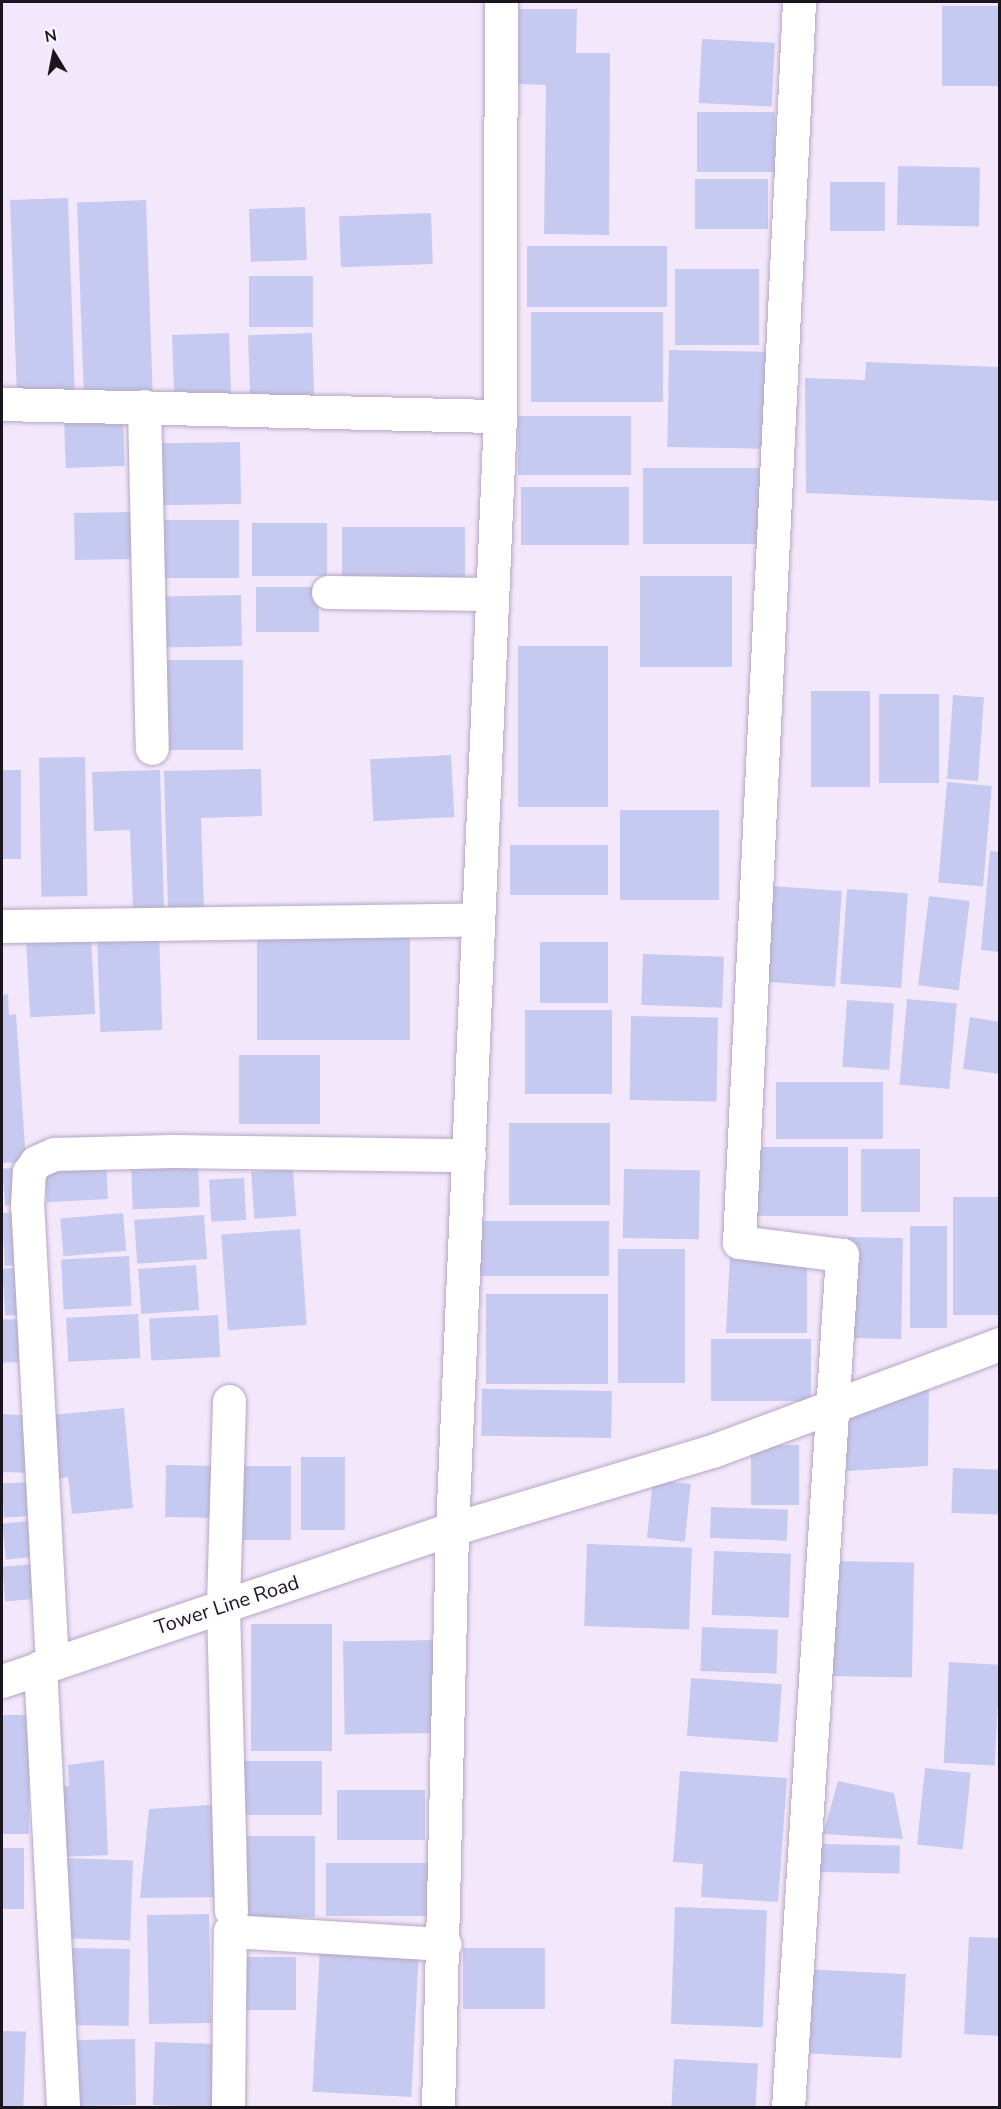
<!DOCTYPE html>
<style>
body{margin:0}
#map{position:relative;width:1001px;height:2109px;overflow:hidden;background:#f3e8fb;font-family:"Nunito Sans",sans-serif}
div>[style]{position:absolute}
.building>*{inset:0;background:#c6caf0;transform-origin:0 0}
.roads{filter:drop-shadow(0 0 2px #b7a6c4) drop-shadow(0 0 2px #b7a6c4)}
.minor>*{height:33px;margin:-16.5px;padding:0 16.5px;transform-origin:16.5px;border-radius:16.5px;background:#fff}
.tertiary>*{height:33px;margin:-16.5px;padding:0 16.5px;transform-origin:16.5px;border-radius:16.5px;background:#fff}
span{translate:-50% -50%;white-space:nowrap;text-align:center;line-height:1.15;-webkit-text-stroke:4.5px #fcf9ff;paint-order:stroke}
.street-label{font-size:20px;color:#1b1520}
.frame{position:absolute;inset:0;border:3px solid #1b1520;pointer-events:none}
.north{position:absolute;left:24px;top:24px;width:60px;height:60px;-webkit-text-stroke:4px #fcf9ff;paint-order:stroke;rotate:350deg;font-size:16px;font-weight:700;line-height:24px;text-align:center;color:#1b1520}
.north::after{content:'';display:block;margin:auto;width:21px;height:27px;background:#1b1520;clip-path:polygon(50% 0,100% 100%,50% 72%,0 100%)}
</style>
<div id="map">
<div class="building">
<div style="left:1000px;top:6px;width:80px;height:58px;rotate:90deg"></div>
<div style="clip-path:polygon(519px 9px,577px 9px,576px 53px,610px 53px,609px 235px,544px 234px,546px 85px,518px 84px)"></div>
<div style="left:702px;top:39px;width:73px;height:64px;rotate:3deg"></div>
<div style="left:697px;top:112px;width:78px;height:60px"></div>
<div style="left:898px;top:166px;width:82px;height:59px;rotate:1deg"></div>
<div style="left:695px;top:179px;width:73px;height:50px"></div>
<div style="left:830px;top:182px;width:55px;height:49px"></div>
<div style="left:68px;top:198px;width:193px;height:58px;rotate:88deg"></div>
<div style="left:146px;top:200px;width:194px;height:69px;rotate:88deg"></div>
<div style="left:305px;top:207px;width:53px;height:56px;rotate:88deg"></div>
<div style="left:431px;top:213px;width:51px;height:92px;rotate:88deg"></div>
<div style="left:527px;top:246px;width:140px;height:61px"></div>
<div style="left:675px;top:269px;width:84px;height:76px"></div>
<div style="left:249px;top:276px;width:64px;height:51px"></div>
<div style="left:531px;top:312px;width:132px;height:90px"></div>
<div style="left:229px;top:333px;width:61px;height:57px;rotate:88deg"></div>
<div style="left:312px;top:333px;width:66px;height:64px;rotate:88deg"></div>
<div style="left:669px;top:350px;width:97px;height:97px;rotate:1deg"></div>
<div style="clip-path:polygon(866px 362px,1000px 367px,1000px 501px,806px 493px,805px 378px,865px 380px)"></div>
<div style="left:518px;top:416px;width:113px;height:59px"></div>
<div style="left:123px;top:417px;width:49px;height:59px;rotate:88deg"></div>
<div style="left:240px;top:442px;width:62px;height:78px;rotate:89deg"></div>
<div style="left:643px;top:468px;width:117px;height:76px"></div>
<div style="left:521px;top:487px;width:108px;height:58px"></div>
<div style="left:136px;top:512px;width:47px;height:62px;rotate:89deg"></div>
<div style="left:239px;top:520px;width:58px;height:76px;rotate:90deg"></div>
<div style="left:252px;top:523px;width:75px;height:53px"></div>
<div style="left:342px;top:527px;width:123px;height:51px"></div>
<div style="left:732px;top:576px;width:91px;height:92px;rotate:90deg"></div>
<div style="left:256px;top:587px;width:63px;height:45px"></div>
<div style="left:241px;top:595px;width:51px;height:81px;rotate:89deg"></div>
<div style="left:518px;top:646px;width:90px;height:161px"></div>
<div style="left:243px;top:660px;width:90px;height:76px;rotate:90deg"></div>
<div style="left:811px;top:691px;width:59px;height:96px"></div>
<div style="left:879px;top:694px;width:60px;height:89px"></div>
<div style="left:953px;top:695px;width:31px;height:84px;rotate:4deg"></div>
<div style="left:451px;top:755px;width:62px;height:81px;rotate:87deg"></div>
<div style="left:85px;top:757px;width:139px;height:46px;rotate:89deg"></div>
<div style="clip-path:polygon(261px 769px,262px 816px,201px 818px,204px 908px,168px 909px,164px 771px)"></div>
<div style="left:2px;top:770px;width:19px;height:89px"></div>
<div style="clip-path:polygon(160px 770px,164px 907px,133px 908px,130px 830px,94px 831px,92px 772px)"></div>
<div style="left:947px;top:782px;width:45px;height:101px;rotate:5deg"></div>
<div style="left:719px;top:810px;width:90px;height:99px;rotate:90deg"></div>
<div style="left:510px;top:845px;width:98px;height:50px"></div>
<div style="clip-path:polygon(990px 851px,1000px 852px,1000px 952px,981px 950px)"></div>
<div style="left:772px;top:886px;width:70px;height:96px;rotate:4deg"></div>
<div style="left:847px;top:889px;width:61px;height:95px;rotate:4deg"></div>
<div style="left:929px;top:896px;width:41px;height:90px;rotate:7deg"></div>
<div style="left:257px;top:931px;width:153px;height:109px"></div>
<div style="left:159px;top:933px;width:97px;height:62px;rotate:88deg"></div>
<div style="left:91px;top:936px;width:78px;height:65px;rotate:87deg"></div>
<div style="left:540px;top:942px;width:68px;height:61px"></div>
<div style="left:643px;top:954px;width:81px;height:51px;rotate:2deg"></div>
<div style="clip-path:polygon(8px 994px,9px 1015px,16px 1014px,26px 1162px,2px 1163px,2px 995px)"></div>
<div style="left:907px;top:999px;width:50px;height:86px;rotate:5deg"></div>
<div style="left:847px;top:1000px;width:47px;height:67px;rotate:4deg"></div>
<div style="left:525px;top:1010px;width:87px;height:84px"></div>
<div style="left:631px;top:1016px;width:87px;height:84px;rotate:1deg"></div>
<div style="clip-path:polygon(970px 1017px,1000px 1022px,1000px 1074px,963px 1069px)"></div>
<div style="left:239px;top:1055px;width:81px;height:69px"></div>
<div style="left:776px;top:1082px;width:107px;height:57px"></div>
<div style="left:610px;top:1123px;width:82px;height:101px;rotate:90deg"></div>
<div style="left:753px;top:1147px;width:95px;height:69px"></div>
<div style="left:920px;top:1149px;width:63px;height:59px;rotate:90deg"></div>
<div style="left:198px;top:1160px;width:47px;height:67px;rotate:88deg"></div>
<div style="left:106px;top:1161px;width:38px;height:61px;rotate:87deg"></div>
<div style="left:21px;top:1167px;width:37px;height:19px;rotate:85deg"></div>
<div style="left:293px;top:1169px;width:47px;height:42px;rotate:86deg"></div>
<div style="left:624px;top:1169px;width:76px;height:69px;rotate:1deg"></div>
<div style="left:244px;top:1178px;width:42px;height:35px;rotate:87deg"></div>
<div style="left:1000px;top:1197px;width:118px;height:47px;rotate:90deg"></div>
<div style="left:21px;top:1212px;width:53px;height:19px;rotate:87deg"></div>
<div style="left:123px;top:1213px;width:38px;height:63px;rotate:85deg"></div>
<div style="left:204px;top:1215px;width:44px;height:70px;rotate:86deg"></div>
<div style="left:480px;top:1221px;width:129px;height:55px"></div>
<div style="left:910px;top:1226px;width:37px;height:102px"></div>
<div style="left:300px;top:1229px;width:96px;height:79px;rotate:86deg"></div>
<div style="left:903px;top:1238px;width:101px;height:55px;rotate:91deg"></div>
<div style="left:618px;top:1249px;width:67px;height:134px"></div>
<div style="clip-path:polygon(730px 1255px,807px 1264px,807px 1333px,726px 1333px)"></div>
<div style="left:129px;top:1256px;width:50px;height:68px;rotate:87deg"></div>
<div style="left:196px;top:1265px;width:45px;height:58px;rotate:86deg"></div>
<div style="left:27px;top:1267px;width:47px;height:25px;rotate:86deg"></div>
<div style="left:608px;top:1294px;width:90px;height:122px;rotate:90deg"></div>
<div style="left:138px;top:1314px;width:44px;height:72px;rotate:87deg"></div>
<div style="left:218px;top:1315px;width:42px;height:69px;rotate:87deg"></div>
<div style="left:29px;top:1319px;width:43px;height:27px;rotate:89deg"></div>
<div style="left:711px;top:1339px;width:100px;height:62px"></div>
<div style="clip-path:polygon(929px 1379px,928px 1466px,847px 1471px,844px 1417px)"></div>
<div style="left:612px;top:1391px;width:47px;height:130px;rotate:91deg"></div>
<div style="clip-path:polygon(124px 1408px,133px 1508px,72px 1514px,68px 1477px,57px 1479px,51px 1415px)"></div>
<div style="clip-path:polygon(2px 1414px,29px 1416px,33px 1473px,2px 1472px)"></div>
<div style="left:751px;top:1445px;width:48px;height:60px"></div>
<div style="left:345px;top:1457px;width:73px;height:44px;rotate:90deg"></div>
<div style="left:166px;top:1465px;width:58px;height:52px;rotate:1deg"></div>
<div style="left:243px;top:1466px;width:48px;height:74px"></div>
<div style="left:953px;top:1468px;width:47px;height:45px;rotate:2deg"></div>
<div style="left:653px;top:1480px;width:38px;height:58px;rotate:6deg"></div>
<div style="left:30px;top:1482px;width:34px;height:28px;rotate:87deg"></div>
<div style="left:711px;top:1507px;width:77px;height:31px;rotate:2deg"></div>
<div style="left:39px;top:1520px;width:36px;height:37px;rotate:84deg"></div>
<div style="left:587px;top:1544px;width:105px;height:82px;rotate:2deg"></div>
<div style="left:714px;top:1551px;width:77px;height:64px;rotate:2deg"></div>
<div style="left:830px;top:1561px;width:84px;height:115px;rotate:1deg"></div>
<div style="left:45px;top:1563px;width:35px;height:43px;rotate:85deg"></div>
<div style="left:332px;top:1624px;width:127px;height:81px;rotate:90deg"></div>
<div style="left:702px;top:1627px;width:76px;height:44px;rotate:2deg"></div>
<div style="left:434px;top:1640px;width:93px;height:91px;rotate:89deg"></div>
<div style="left:949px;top:1662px;width:51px;height:101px;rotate:3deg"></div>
<div style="left:691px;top:1678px;width:91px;height:58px;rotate:4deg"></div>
<div style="left:29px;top:1715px;width:119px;height:27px;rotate:90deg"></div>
<div style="clip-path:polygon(104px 1760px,108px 1855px,61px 1857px,49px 1787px,69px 1786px,68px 1765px)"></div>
<div style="left:322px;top:1761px;width:54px;height:80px;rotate:90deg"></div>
<div style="left:925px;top:1768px;width:46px;height:77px;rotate:6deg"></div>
<div style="clip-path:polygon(680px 1771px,787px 1778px,778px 1902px,701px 1897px,703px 1864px,673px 1862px)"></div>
<div style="clip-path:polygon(838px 1781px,894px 1793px,903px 1839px,823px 1834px)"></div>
<div style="left:425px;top:1790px;width:50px;height:88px;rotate:90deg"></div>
<div style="clip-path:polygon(224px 1804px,225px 1897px,140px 1898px,149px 1809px)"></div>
<div style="left:247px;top:1836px;width:68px;height:81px"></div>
<div style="left:820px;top:1844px;width:80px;height:28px;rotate:1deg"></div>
<div style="left:2px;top:1848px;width:22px;height:61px"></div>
<div style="left:63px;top:1858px;width:70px;height:80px;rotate:2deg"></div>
<div style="left:429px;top:1863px;width:53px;height:103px;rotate:90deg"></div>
<div style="left:675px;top:1907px;width:92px;height:117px;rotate:2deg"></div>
<div style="left:209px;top:1914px;width:109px;height:62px;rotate:89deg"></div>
<div style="clip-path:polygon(969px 1937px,1000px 1938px,1000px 2036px,964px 2034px)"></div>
<div style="left:320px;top:1947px;width:99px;height:145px;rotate:3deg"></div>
<div style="left:71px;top:1948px;width:59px;height:77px;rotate:1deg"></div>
<div style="left:463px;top:1948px;width:82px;height:61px"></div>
<div style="left:296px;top:1957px;width:53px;height:57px;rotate:90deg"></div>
<div style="left:805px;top:1969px;width:101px;height:84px;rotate:3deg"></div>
<div style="left:2px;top:2031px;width:24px;height:77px;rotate:2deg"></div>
<div style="clip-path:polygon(135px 2039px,136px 2105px,74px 2106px,69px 2061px,77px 2061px,77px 2040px)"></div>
<div style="left:155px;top:2042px;width:60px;height:63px;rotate:2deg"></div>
<div style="left:674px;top:2059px;width:84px;height:49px;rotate:3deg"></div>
</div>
<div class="roads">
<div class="minor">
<div style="left:2px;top:404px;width:498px;rotate:1.4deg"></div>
<div style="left:144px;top:406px;width:342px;rotate:88.7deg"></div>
<div style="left:328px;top:592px;width:163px;rotate:0.7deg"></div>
<div style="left:2px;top:926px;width:474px;rotate:-0.8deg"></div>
<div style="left:229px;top:1401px;width:206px;rotate:91.7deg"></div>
<div style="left:223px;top:1607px;width:304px;rotate:88.5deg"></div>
<div style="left:52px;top:1663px;width:458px;rotate:-93.1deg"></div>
<div style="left:27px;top:1206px;width:34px;rotate:-87deg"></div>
<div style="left:29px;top:1172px;width:12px;rotate:-55deg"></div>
<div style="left:36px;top:1162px;width:20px;rotate:-24deg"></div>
<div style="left:54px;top:1154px;width:118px;rotate:-1.5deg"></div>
<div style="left:172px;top:1151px;width:297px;rotate:0.8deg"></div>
<div style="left:40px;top:1667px;width:442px;rotate:87deg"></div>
<div style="left:228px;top:2108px;width:177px;rotate:-89.4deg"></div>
<div style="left:230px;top:1931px;width:215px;rotate:3.5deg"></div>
<div style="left:438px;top:2108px;width:579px;rotate:-88.61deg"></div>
<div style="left:452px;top:1529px;width:275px;rotate:-16.7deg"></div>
<div style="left:715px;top:1450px;width:304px;rotate:-20.4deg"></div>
<div style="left:788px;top:2108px;width:855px;rotate:-86.38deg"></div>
<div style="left:842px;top:1255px;width:104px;rotate:-172.8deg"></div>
<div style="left:739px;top:1242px;width:1241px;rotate:-87.23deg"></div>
</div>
<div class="tertiary">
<div style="left:2px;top:1681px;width:475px;rotate:-18.7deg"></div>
<div style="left:452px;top:1529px;width:1114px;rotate:-87.53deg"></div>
<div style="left:500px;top:416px;width:414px;rotate:-89.9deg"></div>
</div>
</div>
<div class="street-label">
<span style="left:227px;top:1605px;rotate:-18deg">Tower Line Road</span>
</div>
<div class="frame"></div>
<div class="north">N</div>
</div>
